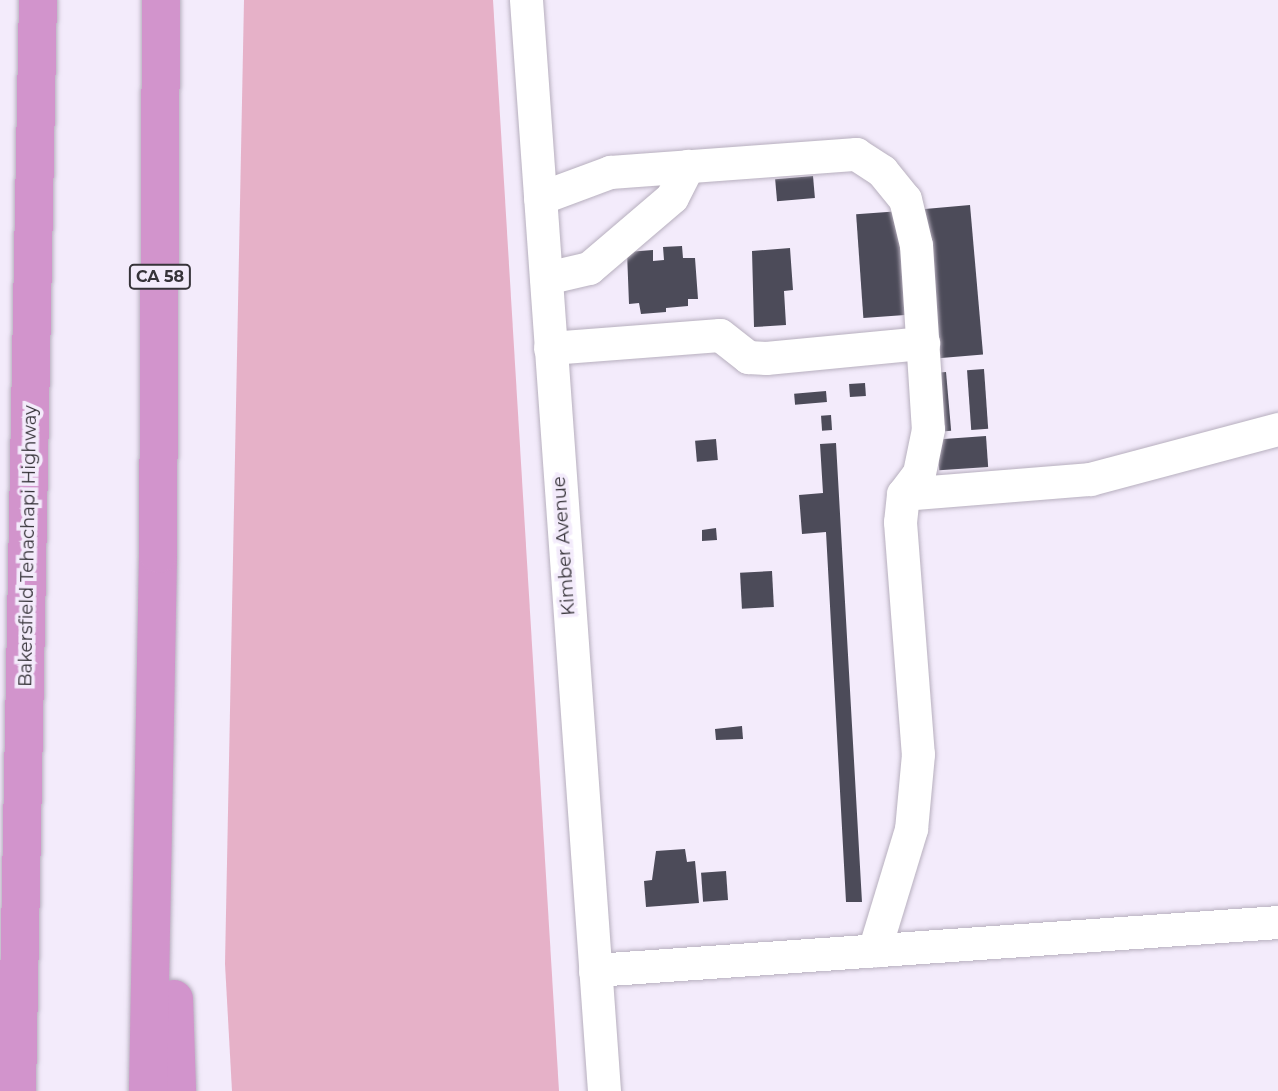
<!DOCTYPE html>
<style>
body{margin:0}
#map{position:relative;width:1278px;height:1091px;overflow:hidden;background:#f3ebfb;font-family:Montserrat,sans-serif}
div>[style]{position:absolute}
.green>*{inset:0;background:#e6b1c8}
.building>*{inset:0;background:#4c4b59;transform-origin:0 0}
.roads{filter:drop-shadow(0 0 2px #b7afbe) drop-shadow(0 0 2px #b7afbe)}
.minor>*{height:33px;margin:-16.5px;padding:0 16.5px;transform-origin:16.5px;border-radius:16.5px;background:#fff}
.highway>*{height:38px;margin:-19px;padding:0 19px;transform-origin:19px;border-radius:19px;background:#d294cc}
span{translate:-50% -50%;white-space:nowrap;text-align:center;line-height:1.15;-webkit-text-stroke:7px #f3ebfb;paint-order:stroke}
.shield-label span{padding:2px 5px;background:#f3ebfb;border:2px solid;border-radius:5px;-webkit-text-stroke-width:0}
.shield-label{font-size:16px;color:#363339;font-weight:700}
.street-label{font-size:18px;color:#363339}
</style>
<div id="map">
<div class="green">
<div style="clip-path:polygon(244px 0,493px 0,559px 1091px,232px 1091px,225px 964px)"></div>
</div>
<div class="building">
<div style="left:813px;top:176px;width:22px;height:38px;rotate:85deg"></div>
<div style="left:970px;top:205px;width:150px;height:48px;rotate:85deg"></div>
<div style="left:901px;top:211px;width:104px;height:45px;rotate:86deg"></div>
<div style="clip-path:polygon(682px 246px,683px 258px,695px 258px,698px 299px,688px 299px,688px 306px,666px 308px,666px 312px,641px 314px,639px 303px,629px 304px,627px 252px,653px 250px,653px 261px,664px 260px,663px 247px)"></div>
<div style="clip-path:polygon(790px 248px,793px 290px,784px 291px,786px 325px,754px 327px,752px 251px)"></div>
<div style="left:984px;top:369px;width:60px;height:17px;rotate:86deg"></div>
<div style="left:946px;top:372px;width:59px;height:15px;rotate:85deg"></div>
<div style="left:865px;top:383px;width:13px;height:16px;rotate:86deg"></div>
<div style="left:826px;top:391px;width:11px;height:32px;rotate:85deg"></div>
<div style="left:831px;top:415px;width:15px;height:10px;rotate:86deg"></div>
<div style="left:986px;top:436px;width:31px;height:49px;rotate:86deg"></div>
<div style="left:716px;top:439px;width:21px;height:21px;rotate:85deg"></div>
<div style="clip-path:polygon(836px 443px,862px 902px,846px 902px,826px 532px,802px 534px,799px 495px,823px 493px,820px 444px)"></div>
<div style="clip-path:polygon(716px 528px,717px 540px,702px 541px,702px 530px)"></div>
<div style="left:772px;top:571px;width:36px;height:32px;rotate:87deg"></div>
<div style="clip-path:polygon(742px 726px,743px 739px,716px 740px,715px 729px)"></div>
<div style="clip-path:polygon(685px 849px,687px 862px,695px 861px,699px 903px,646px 907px,644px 881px,652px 880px,656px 851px)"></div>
<div style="left:726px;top:871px;width:29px;height:25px;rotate:86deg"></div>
</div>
<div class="roads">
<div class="minor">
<div style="left:526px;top:0;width:1094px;rotate:85.91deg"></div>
<div style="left:540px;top:198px;width:75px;rotate:-20.4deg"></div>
<div style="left:610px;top:172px;width:247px;rotate:-4.2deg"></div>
<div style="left:856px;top:154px;width:31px;rotate:33deg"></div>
<div style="left:882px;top:171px;width:36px;rotate:51deg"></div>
<div style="left:905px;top:199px;width:47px;rotate:76.6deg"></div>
<div style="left:916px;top:245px;width:184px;rotate:86.3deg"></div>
<div style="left:928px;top:429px;width:45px;rotate:101.6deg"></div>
<div style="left:919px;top:473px;width:26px;rotate:127deg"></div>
<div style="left:903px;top:494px;width:28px;rotate:96deg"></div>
<div style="left:900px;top:522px;width:233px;rotate:85.6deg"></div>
<div style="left:918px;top:754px;width:75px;rotate:95.3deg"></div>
<div style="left:911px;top:829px;width:127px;rotate:106.9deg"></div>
<div style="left:546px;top:278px;width:44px;rotate:-13.1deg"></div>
<div style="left:589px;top:268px;width:109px;rotate:-40.5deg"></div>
<div style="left:672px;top:197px;width:35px;rotate:-63deg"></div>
<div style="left:550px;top:348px;width:170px;rotate:-4.4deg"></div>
<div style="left:720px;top:335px;width:36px;rotate:38deg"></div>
<div style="left:748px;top:357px;width:18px;rotate:3deg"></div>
<div style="left:766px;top:358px;width:158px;rotate:-5.5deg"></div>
<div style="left:903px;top:494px;width:188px;rotate:-4.6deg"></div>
<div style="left:1090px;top:479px;width:195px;rotate:-14.9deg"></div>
<div style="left:595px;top:970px;width:685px;rotate:-4.02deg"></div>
</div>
<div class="highway">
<div style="left:174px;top:999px;width:92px;rotate:88.1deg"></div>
<div style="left:17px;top:1091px;width:1091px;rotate:-88.9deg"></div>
<div style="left:148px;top:1091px;width:537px;rotate:-88.93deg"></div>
<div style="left:158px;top:554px;width:554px;rotate:-89.69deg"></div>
</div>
</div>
<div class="shield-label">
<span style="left:160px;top:277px">CA 58</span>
</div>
<div class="street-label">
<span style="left:28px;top:546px;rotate:-89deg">Bakersfield Tehachapi Highway</span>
<span style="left:564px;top:546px;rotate:-94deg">Kimber Avenue</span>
</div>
</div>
